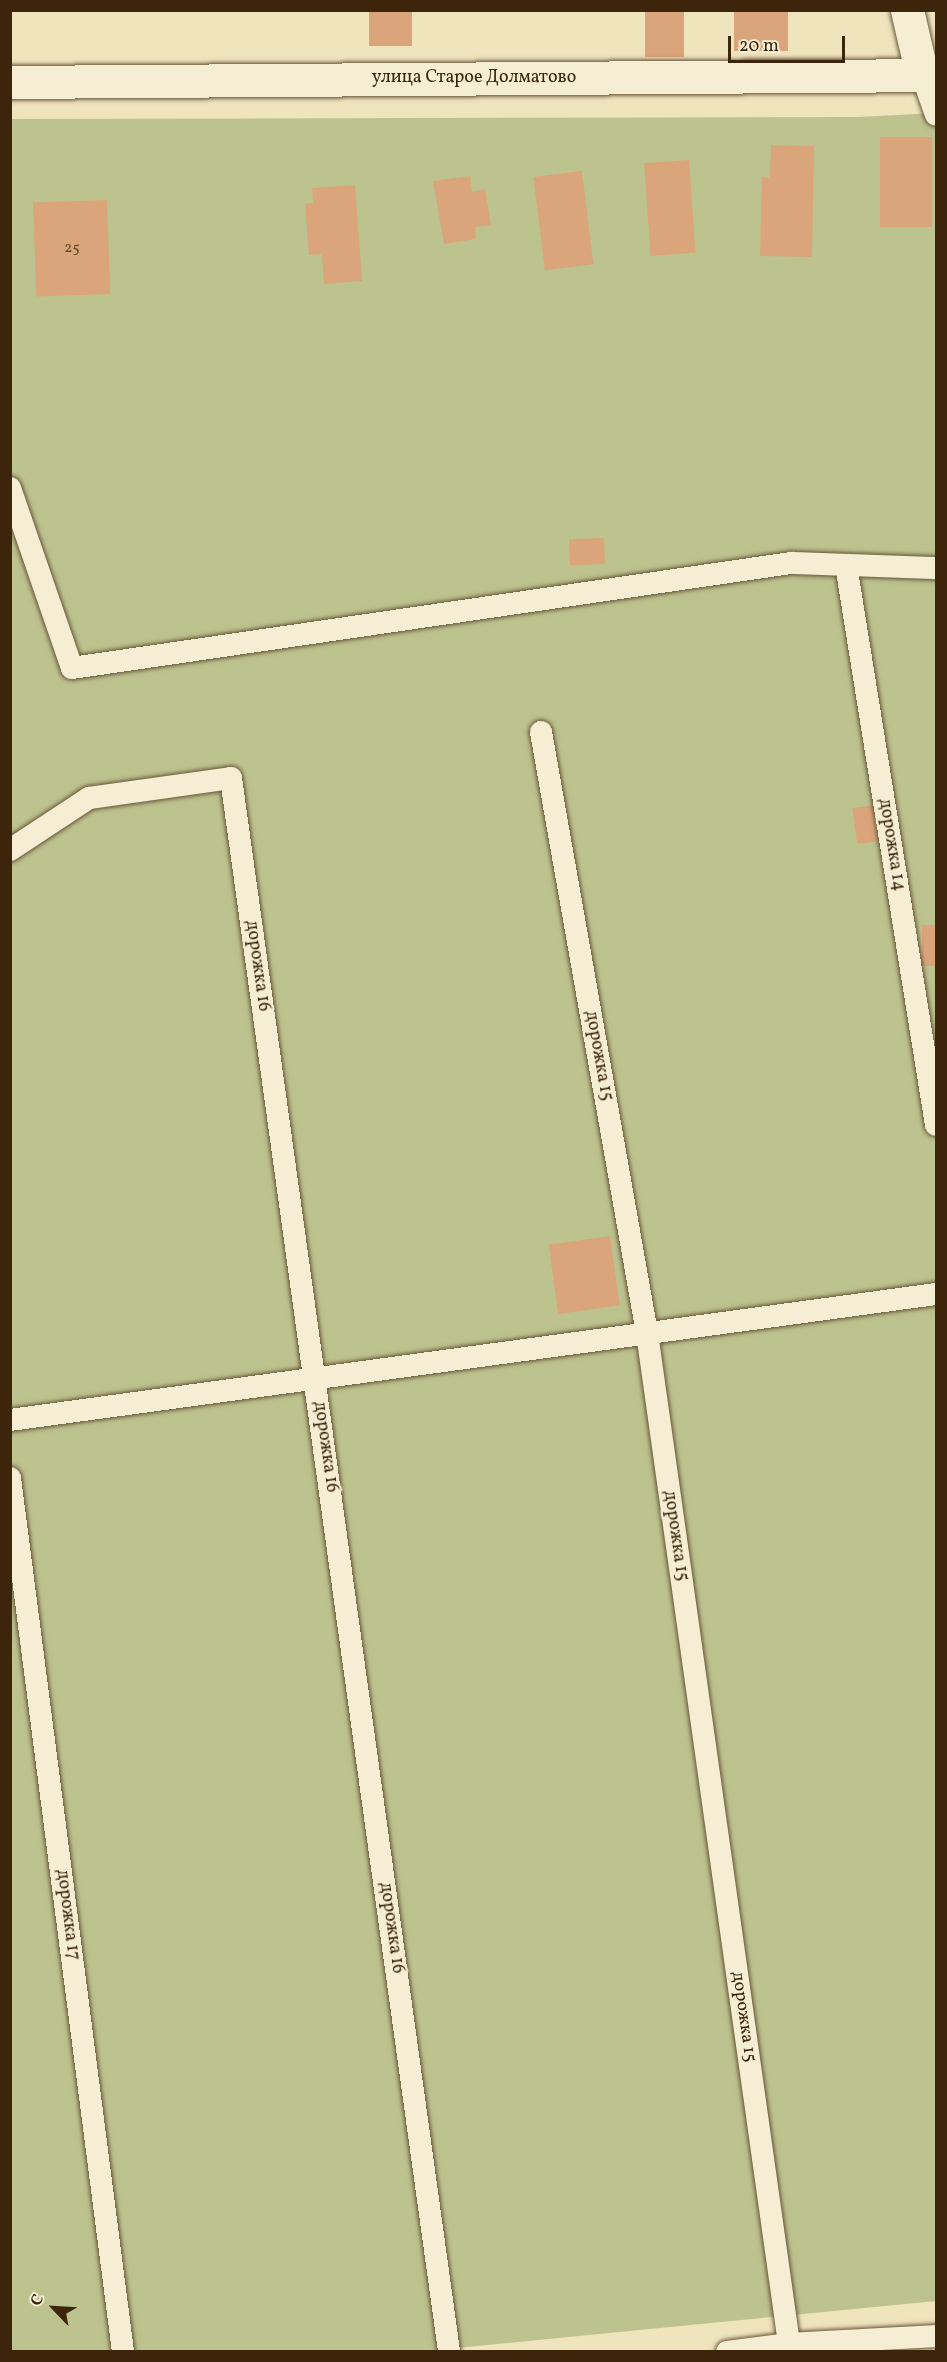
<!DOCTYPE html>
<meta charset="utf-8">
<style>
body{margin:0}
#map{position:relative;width:947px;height:2362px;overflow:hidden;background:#f0e4bd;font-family:Vollkorn,serif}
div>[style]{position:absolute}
.green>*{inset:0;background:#bcc38f}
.building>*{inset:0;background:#daa57b;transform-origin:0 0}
.roads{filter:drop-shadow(0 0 2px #695538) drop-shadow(0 0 2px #695538)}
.lane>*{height:22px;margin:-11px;padding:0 11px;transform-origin:11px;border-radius:11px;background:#f5edd4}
.street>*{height:33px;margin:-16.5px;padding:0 16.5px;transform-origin:16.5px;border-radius:16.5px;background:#f5edd4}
span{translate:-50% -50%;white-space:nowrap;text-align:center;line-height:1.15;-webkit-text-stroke:4.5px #f5edd4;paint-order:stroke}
.number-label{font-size:15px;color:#644527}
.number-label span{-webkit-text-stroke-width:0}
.street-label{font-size:18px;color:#3c250b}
.frame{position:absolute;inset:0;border:12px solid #3c250b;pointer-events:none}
.north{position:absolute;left:24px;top:2278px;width:60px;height:60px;-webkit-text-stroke:4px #f5edd4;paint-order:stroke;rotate:295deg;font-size:16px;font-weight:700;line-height:24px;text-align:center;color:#3c250b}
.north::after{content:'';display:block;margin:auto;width:21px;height:27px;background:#3c250b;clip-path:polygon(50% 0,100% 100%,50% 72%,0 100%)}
.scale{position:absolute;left:728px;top:36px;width:117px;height:27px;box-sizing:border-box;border:3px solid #3c250b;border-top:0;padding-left:8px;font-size:18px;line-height:21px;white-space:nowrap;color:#3c250b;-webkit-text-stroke:4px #f5edd4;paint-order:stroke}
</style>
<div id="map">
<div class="green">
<div style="clip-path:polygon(936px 113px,936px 2301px,426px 2351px,11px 2351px,10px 119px,858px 117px)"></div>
</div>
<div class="building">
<div style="left:369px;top:10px;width:43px;height:36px"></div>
<div style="left:645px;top:10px;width:39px;height:47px"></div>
<div style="left:734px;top:10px;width:54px;height:41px"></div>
<div style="left:880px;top:137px;width:52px;height:90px"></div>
<div style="clip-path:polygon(771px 145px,814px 146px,812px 257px,760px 256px,762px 177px,770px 178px)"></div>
<div style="left:689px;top:160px;width:93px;height:45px;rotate:86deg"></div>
<div style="left:582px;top:171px;width:94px;height:49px;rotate:83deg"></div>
<div style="clip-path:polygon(470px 176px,472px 192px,485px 189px,491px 225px,475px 227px,476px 239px,444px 244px,433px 181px)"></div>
<div style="clip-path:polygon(355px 185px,362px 281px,324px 284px,322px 254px,309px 255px,305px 204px,313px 203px,312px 188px)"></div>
<div style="left:107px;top:200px;width:94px;height:74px;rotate:88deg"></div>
<div style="left:604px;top:538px;width:26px;height:35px;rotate:88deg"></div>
<div style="left:876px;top:805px;width:36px;height:24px;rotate:82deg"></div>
<div style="left:922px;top:925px;width:14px;height:41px"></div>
<div style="left:610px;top:1236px;width:70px;height:62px;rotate:82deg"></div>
</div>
<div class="roads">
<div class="lane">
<div style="left:922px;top:75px;width:42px;rotate:70.7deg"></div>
<div style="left:10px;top:488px;width:190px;rotate:71deg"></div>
<div style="left:72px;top:668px;width:727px;rotate:-8.31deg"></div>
<div style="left:791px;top:563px;width:145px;rotate:2deg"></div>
<div style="left:846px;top:565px;width:567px;rotate:80.87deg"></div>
<div style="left:541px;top:732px;width:610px;rotate:80deg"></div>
<div style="left:647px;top:1333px;width:1021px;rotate:82deg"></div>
<div style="left:10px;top:850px;width:95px;rotate:-33.4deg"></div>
<div style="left:89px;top:798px;width:143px;rotate:-8deg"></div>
<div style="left:231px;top:778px;width:1589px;rotate:82.11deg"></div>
<div style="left:10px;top:1420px;width:935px;rotate:-7.75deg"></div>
<div style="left:10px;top:1478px;width:881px;rotate:82.63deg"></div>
<div style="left:727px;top:2352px;width:63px;rotate:-7.4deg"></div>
<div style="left:789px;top:2344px;width:147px;rotate:-3.1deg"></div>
</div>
<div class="street">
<div style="left:907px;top:10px;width:67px;rotate:77deg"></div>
<div style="left:10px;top:82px;width:926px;rotate:-0.43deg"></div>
</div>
</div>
<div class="number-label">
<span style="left:72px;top:249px">25</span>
</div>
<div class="street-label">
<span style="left:474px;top:78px">улица Старое Долматово</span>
<span style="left:891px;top:845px;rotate:81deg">дорожка 14</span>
<span style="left:257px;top:966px;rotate:82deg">дорожка 16</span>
<span style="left:598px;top:1056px;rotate:80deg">дорожка 15</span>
<span style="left:325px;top:1447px;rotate:82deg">дорожка 16</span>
<span style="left:675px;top:1536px;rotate:82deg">дорожка 15</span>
<span style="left:67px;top:1915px;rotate:83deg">дорожка 17</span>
<span style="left:391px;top:1928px;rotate:82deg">дорожка 16</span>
<span style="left:743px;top:2017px;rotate:82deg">дорожка 15</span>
</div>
<div class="frame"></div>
<div class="north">С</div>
<div class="scale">20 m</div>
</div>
